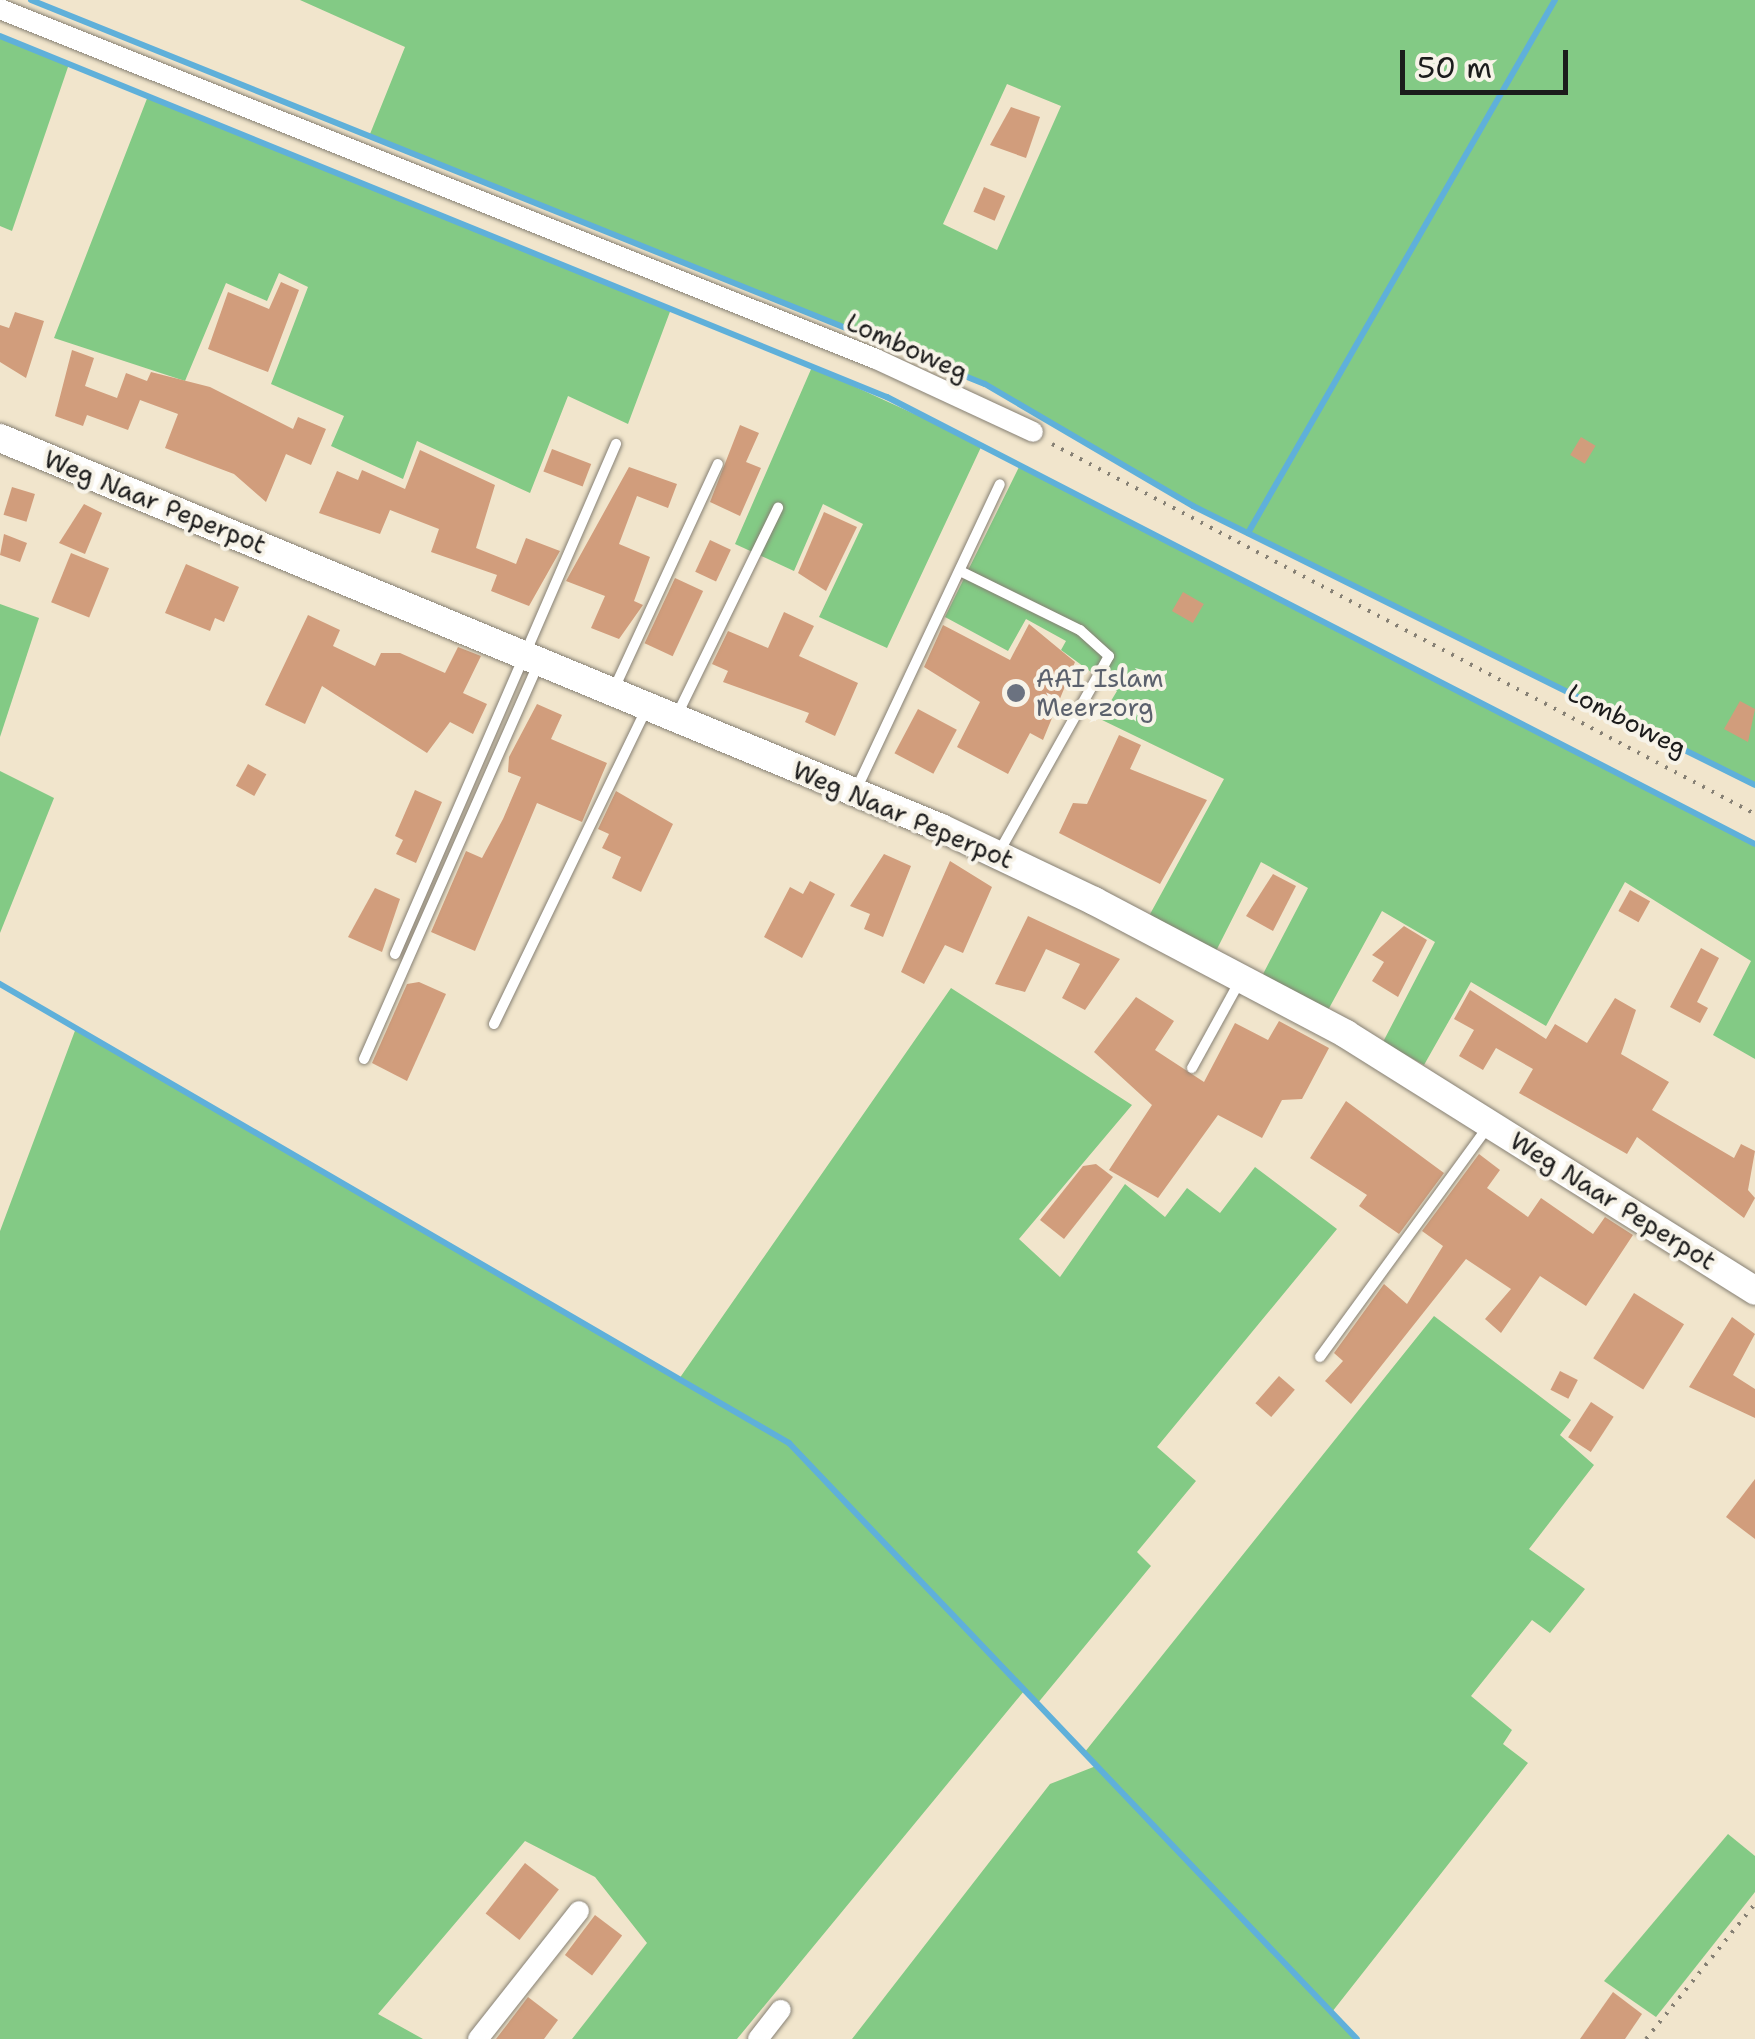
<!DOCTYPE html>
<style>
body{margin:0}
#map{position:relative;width:1755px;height:2039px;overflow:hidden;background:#f1e5cc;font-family:"Shantell Sans",sans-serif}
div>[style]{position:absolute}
.green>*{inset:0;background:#83ca85}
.stream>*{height:6px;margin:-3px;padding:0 3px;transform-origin:3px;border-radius:3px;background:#5fb0da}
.building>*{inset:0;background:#d19d7c;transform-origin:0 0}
.path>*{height:4px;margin-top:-2px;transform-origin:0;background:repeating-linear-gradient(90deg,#868074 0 2.5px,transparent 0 10.5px)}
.roads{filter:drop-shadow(0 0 2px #868074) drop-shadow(0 0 2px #868074)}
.lane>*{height:10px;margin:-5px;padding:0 5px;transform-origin:5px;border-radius:5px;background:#fff}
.street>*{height:20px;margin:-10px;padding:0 10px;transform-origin:10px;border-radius:10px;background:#fff}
.secondary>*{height:28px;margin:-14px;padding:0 14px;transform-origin:14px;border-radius:14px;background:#fff}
.dots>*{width:28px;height:28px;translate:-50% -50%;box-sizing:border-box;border:5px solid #f7f3e8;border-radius:50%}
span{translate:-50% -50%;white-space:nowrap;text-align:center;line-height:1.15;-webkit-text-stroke:8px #f7f3e8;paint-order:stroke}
.street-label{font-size:25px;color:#1c1c1c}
.worship-label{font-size:25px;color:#5b616d}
.left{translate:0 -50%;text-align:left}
.scale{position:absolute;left:1400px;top:50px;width:168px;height:45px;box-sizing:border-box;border:5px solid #1c1c1c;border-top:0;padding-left:12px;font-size:30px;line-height:35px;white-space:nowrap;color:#1c1c1c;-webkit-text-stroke:8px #f7f3e8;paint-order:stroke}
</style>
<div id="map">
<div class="green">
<div style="clip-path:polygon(evenodd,300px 0,1755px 0,1755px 785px,1193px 506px,985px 384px,370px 134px,405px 47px,300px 0,1007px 84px,1061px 106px,997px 250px,943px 224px,1007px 84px)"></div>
<div style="clip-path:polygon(0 36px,69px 64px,12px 231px,0 226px)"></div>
<div style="clip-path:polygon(148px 96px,671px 309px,628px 424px,568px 396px,530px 493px,417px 441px,403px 479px,331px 446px,344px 416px,271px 384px,308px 287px,279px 273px,267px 301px,226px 283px,185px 381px,54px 338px)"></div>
<div style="clip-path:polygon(812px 367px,982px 445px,887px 648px,819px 617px,863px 524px,823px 504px,794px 571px,735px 544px)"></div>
<div style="clip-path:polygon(1020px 465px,1755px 844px,1755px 1059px,1713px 1035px,1751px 961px,1625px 882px,1546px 1026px,1471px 982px,1424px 1065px,1383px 1042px,1435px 942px,1382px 911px,1327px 1012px,1262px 976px,1308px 888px,1261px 862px,1216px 951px,1149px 916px,1224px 779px,1100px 719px,1117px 691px,1061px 650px,1066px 641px,1026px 619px,1008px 651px,945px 617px)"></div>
<div style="clip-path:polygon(0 604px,39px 618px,0 737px)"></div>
<div style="clip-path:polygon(0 771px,54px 798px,0 933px)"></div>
<div style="clip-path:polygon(951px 988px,1132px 1105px,1019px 1239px,1060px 1277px,1125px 1184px,1165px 1217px,1187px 1188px,1220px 1213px,1255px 1167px,1337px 1229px,1157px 1447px,1196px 1481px,1137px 1552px,1151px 1566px,1037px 1704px,1024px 1691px,737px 2039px,572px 2039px,647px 1943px,595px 1877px,525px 1841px,378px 2014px,423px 2039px,0 2039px,0 1231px,76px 1028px,679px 1379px)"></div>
<div style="clip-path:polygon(1434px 1316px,1571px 1420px,1560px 1435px,1594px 1465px,1529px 1549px,1585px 1589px,1550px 1633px,1532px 1620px,1471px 1696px,1512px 1730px,1503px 1744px,1528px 1763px,1332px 2012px,1357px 2039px,852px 2039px,1050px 1784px,1096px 1766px,1084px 1753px)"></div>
<div style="clip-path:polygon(1728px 1834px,1755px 1856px,1755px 1892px,1656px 2017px,1604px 1981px)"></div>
</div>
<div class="stream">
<div style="left:31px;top:0;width:1028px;rotate:21.93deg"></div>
<div style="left:985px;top:384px;width:241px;rotate:30.4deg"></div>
<div style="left:1193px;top:506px;width:627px;rotate:26.4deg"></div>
<div style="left:0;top:36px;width:958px;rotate:22.15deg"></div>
<div style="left:887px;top:397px;width:976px;rotate:27.25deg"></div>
<div style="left:1248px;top:533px;width:615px;rotate:-60.06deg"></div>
<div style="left:0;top:984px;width:913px;rotate:30.19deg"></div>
<div style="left:789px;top:1443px;width:823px;rotate:46.38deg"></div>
</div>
<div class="building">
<div style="clip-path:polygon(1011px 107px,1040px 117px,1026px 158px,990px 145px)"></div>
<div style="left:984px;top:187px;width:23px;height:27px;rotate:23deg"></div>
<div style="clip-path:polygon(281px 282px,299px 290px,268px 372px,208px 349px,228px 292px,269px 309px)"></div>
<div style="clip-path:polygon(15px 312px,44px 321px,26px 378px,0 362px,0 325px,9px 328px)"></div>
<div style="clip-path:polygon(72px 350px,94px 358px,85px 386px,117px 398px,126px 373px,147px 381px,151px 372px,210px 387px,293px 429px,298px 417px,326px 429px,311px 465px,286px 454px,266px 502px,234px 474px,165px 448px,178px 414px,140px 400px,128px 430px,87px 415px,83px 426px,55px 416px)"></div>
<div style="clip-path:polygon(740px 425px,759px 433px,746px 462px,761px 468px,740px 516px,710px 502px)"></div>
<div style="left:1581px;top:437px;width:17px;height:21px;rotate:31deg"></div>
<div style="left:552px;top:449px;width:42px;height:24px;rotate:21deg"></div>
<div style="clip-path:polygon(420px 450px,495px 485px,476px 548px,516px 564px,526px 538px,560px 551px,529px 606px,491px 591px,497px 575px,431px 552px,439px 529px,390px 510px,380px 534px,319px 513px,337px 471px,358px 480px,362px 470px,405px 489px)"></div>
<div style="clip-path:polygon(629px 467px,677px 484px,668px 508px,637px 496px,619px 544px,650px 557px,634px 601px,643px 605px,619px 639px,591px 628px,605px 596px,566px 581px)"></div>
<div style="left:12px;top:487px;width:24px;height:29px;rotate:17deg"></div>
<div style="clip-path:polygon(84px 504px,102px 513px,85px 554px,59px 543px)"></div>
<div style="clip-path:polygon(824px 512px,857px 527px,826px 591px,798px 573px)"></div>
<div style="clip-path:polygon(4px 534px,27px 543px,20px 562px,0 555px)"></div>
<div style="left:710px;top:540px;width:23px;height:35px;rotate:25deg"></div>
<div style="left:71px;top:553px;width:41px;height:53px;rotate:22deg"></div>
<div style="clip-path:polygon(186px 564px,239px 587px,224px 622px,215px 618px,210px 631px,165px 613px)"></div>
<div style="left:675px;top:578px;width:31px;height:72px;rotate:25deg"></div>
<div style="left:1183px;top:592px;width:24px;height:22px;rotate:30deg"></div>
<div style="clip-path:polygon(784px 612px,814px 626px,799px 656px,858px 683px,835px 736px,805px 722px,809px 713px,723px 682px,728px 671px,712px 664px,728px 631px,768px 648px)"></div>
<div style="clip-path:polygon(308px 615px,340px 630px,333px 646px,375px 666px,381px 653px,400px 653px,445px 673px,458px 647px,481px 656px,463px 693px,487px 704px,473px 734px,450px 722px,427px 753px,322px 686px,305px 724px,265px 705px)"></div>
<div style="clip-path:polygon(1029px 624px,1075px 662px,1043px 740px,1030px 733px,1008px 774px,957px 747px,980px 702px,924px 667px,943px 625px,1010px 660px)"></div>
<div style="clip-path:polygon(1740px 701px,1755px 709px,1748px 742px,1724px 729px)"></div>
<div style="clip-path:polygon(537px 704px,562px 715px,551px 739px,607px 763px,582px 822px,537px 803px,475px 951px,431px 932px,466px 851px,482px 858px,503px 819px,521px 777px,508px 772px,509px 757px)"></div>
<div style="left:918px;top:709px;width:44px;height:50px;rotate:28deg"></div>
<div style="clip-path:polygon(1119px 735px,1141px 745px,1130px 769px,1207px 800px,1160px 884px,1059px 833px,1073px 803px,1087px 804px)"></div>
<div style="left:248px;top:764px;width:21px;height:25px;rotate:29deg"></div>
<div style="clip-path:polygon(415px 790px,442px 802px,416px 863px,396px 854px,403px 840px,395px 836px)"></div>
<div style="clip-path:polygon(616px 791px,673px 824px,641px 892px,612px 878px,621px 857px,602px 848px,609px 834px,598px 829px)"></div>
<div style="clip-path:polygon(884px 854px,911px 866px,883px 937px,864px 929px,870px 914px,850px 906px)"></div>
<div style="clip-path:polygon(950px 861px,992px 887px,963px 953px,945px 945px,924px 984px,901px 972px)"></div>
<div style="clip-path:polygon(1273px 874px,1296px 886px,1273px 931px,1246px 916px)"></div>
<div style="clip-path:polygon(810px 881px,835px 894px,802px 958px,764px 937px,790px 887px,803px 894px)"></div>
<div style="clip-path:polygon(375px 888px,400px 899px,382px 952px,348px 937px)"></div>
<div style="left:1630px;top:890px;width:23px;height:24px;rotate:29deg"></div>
<div style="clip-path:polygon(1028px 916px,1120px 959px,1085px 1010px,1062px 998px,1080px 964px,1046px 949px,1025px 992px,995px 984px)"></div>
<div style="clip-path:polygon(1404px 926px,1427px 940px,1398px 997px,1372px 981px,1384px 962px,1372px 955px)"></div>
<div style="clip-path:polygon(1701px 948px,1719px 958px,1697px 1002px,1708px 1008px,1700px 1023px,1670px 1007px)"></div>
<div style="clip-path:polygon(419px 982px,446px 994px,407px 1081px,372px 1063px,407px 984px)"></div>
<div style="clip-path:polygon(1470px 990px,1546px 1039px,1555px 1024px,1587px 1043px,1615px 998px,1636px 1010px,1621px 1054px,1669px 1082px,1652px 1110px,1734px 1158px,1741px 1144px,1755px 1151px,1748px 1190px,1755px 1198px,1744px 1218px,1637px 1137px,1627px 1154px,1519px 1093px,1533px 1069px,1496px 1048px,1483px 1070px,1459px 1056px,1474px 1030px,1454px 1019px)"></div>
<div style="clip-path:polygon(1136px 997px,1174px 1021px,1155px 1050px,1204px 1082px,1235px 1023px,1268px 1040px,1279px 1021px,1329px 1048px,1302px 1099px,1282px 1100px,1262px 1138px,1218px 1115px,1158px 1198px,1109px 1170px,1152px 1105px,1094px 1052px)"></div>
<div style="clip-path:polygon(1346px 1101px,1444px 1173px,1399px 1234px,1359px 1206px,1367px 1195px,1310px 1158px)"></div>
<div style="clip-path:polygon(1479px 1154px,1500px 1170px,1487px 1188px,1528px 1217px,1541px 1198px,1593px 1234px,1605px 1217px,1633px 1235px,1586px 1306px,1540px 1276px,1501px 1333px,1485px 1319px,1511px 1289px,1466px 1259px,1351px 1404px,1325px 1381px,1343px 1361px,1334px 1353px,1384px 1284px,1407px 1304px,1443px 1246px,1422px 1231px)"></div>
<div style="clip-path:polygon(1096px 1164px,1113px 1177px,1064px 1239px,1040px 1220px,1083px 1166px)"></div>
<div style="left:1634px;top:1293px;width:59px;height:77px;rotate:32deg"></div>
<div style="clip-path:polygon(1732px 1317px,1755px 1334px,1733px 1375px,1755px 1389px,1755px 1418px,1689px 1387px)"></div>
<div style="left:1560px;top:1371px;width:20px;height:21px;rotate:27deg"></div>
<div style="left:1279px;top:1376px;width:21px;height:36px;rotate:41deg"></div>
<div style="left:1591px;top:1402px;width:27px;height:42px;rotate:33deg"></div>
<div style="clip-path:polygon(1755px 1479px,1755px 1539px,1726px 1517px)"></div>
<div style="left:525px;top:1863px;width:43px;height:64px;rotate:38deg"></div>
<div style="left:595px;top:1915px;width:34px;height:50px;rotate:37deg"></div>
<div style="clip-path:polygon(1613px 1992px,1642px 2014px,1625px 2039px,1580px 2039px)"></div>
<div style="clip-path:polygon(528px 1997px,558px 2020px,544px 2039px,496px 2039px)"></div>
</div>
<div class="path">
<div style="left:1052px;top:444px;width:794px;rotate:27.76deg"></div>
<div style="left:1646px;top:2039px;width:174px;rotate:-51.1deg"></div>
</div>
<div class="roads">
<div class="lane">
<div style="left:960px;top:571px;width:134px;rotate:26.2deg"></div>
<div style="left:1080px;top:630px;width:39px;rotate:42deg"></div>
<div style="left:1109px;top:656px;width:227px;rotate:119.3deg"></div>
<div style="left:613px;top:691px;width:250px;rotate:-65.2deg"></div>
<div style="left:676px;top:717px;width:233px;rotate:-64deg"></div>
<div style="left:855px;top:792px;width:340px;rotate:-64.8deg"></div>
<div style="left:395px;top:954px;width:556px;rotate:-66.57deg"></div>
<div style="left:494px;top:1024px;width:352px;rotate:-64.2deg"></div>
<div style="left:364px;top:1059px;width:434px;rotate:-66.2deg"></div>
<div style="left:1192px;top:1068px;width:102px;rotate:-61.2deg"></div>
<div style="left:1320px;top:1357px;width:288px;rotate:-53.9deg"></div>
</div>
<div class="street">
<div style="left:0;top:9px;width:943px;rotate:21.78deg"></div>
<div style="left:876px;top:359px;width:173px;rotate:24.9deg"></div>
<div style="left:478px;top:2039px;width:163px;rotate:-51.7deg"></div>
<div style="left:758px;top:2039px;width:37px;rotate:-52deg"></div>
</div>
<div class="secondary">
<div style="left:0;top:438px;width:1019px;rotate:22.51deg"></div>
<div style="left:941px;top:828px;width:170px;rotate:25.5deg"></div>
<div style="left:1094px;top:901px;width:285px;rotate:27.8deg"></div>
<div style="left:1346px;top:1034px;width:483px;rotate:32.1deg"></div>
</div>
</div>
<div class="dots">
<div style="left:1016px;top:693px;background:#6b7280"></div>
</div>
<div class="street-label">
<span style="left:907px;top:347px;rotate:24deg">Lomboweg</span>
<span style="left:155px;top:502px;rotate:22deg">Weg Naar Peperpot</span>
<span style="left:1627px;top:720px;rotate:27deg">Lomboweg</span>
<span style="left:903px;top:815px;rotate:23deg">Weg Naar Peperpot</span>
<span style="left:1613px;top:1201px;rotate:32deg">Weg Naar Peperpot</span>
</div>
<div class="worship-label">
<span class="left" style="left:1036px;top:693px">AAI Islam<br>Meerzorg</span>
</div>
<div class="scale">50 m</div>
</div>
